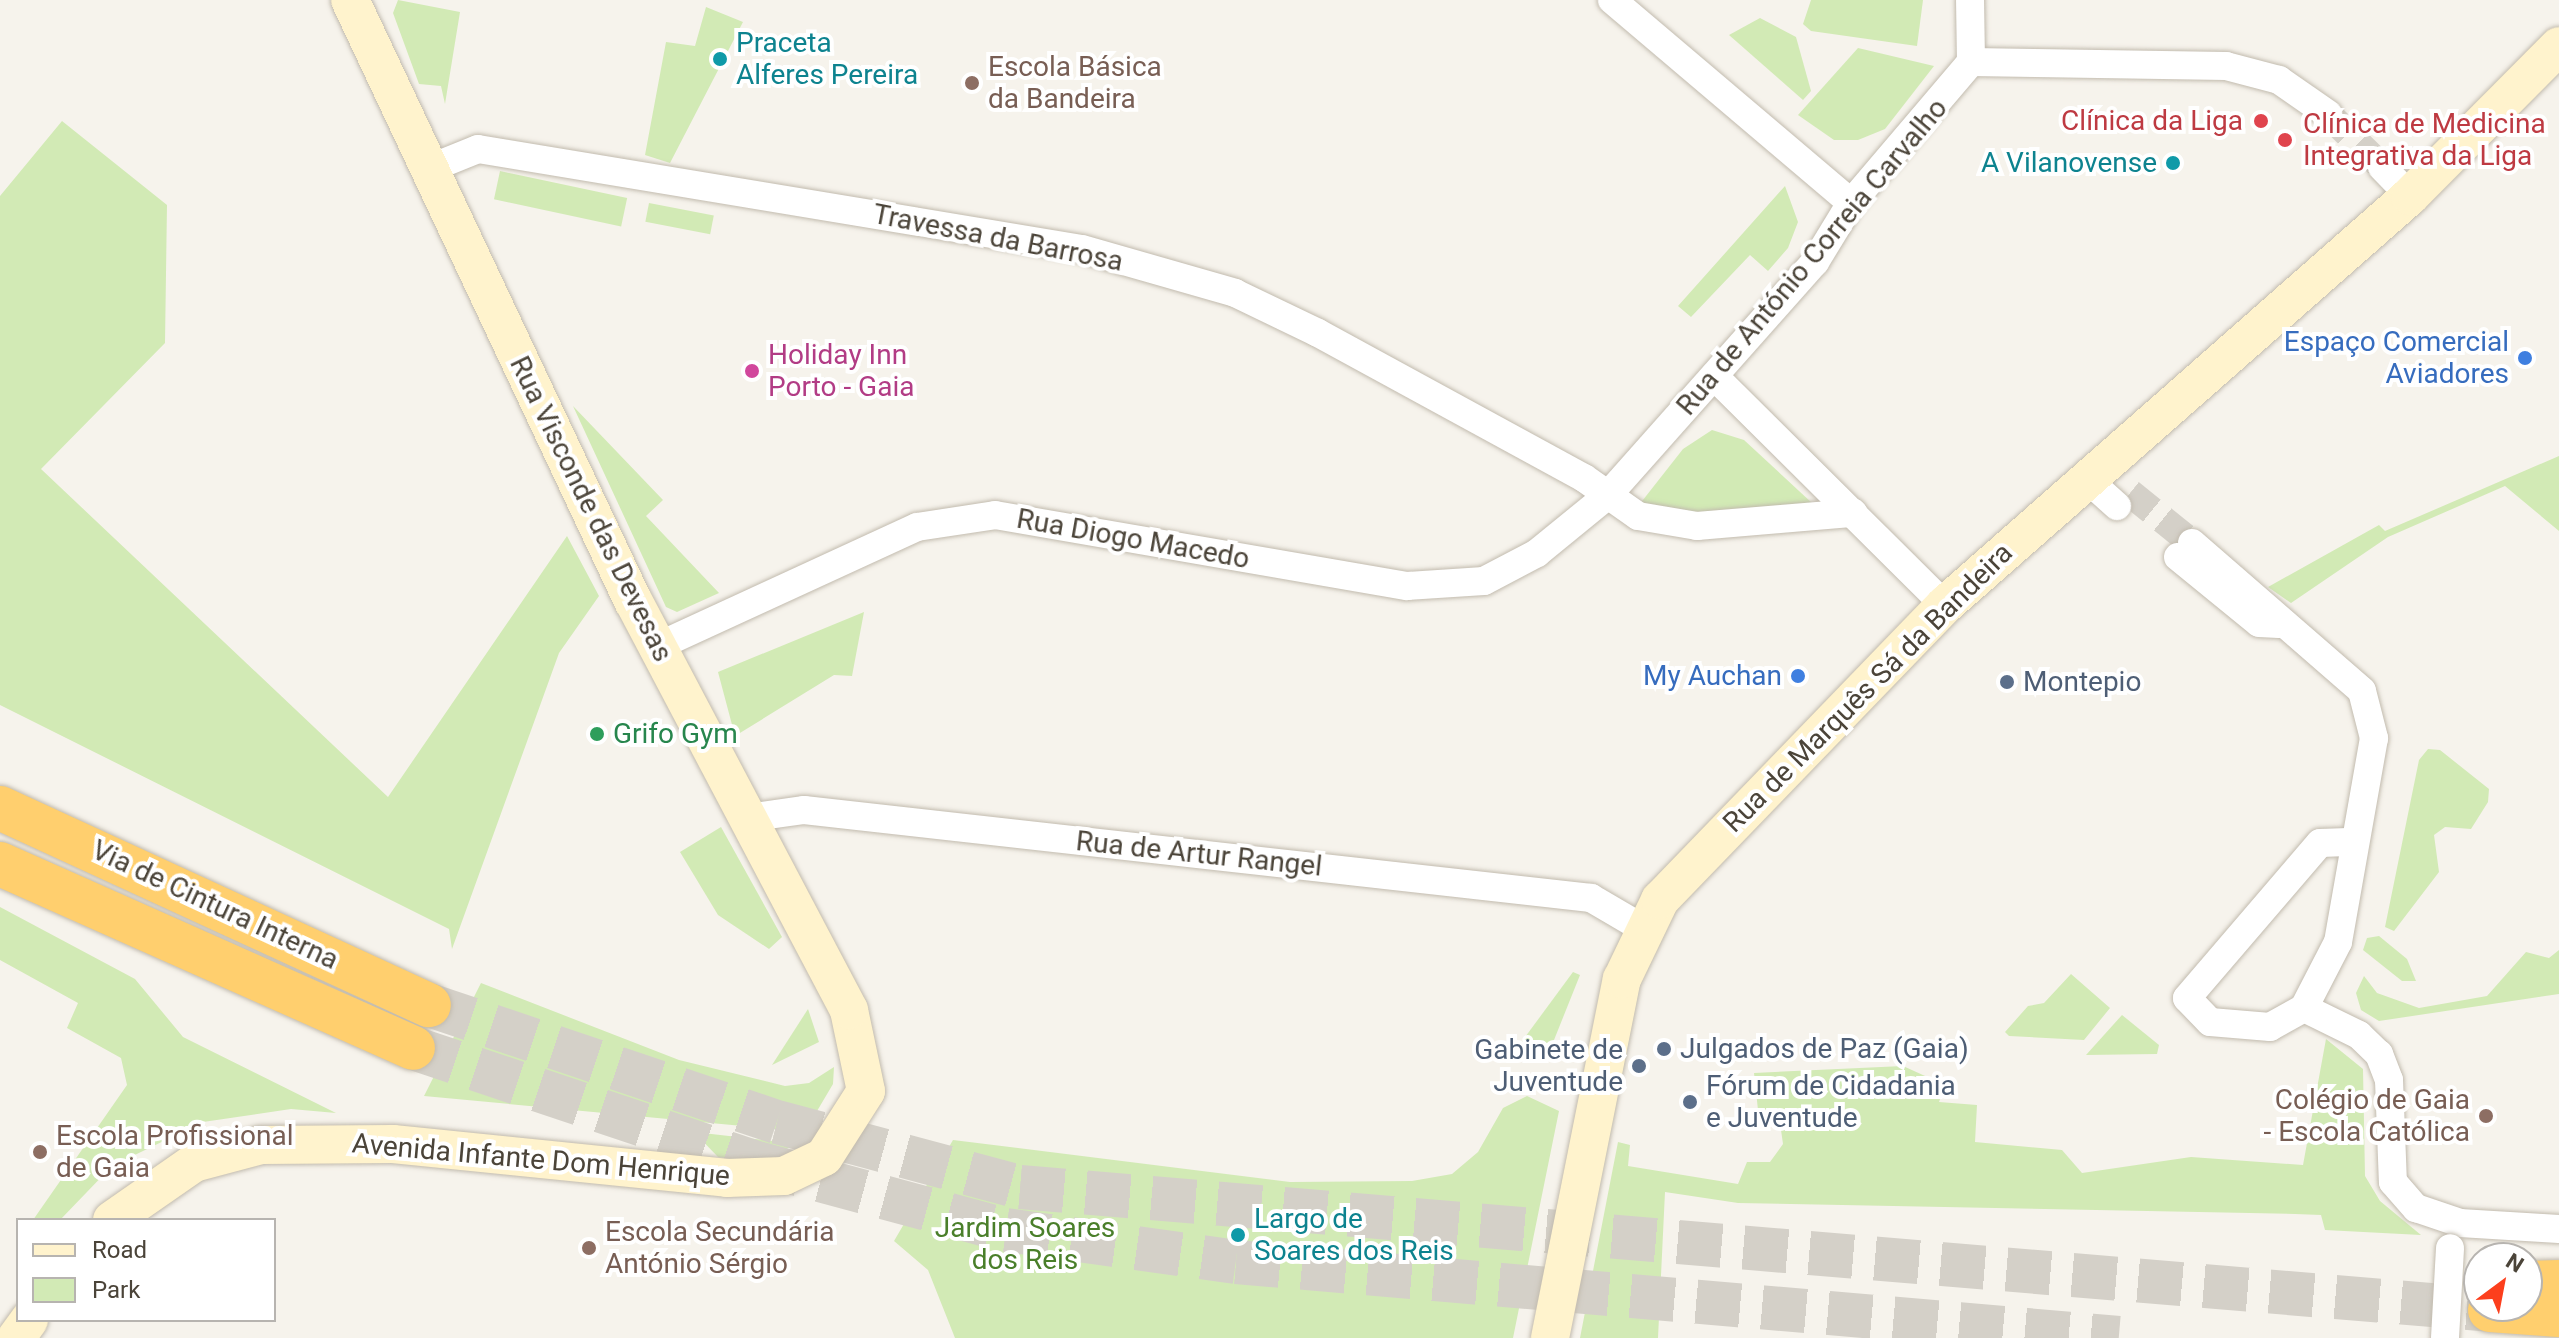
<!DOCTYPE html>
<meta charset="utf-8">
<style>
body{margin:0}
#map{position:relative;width:2559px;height:1338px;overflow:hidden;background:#f6f3ec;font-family:Roboto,sans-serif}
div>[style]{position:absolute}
.green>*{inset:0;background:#d2eab5;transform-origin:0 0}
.street-tunnel>*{height:28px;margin-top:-14px;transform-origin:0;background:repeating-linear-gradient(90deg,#d4d0c8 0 28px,transparent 0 42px)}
.highway-tunnel>*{height:44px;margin-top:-22px;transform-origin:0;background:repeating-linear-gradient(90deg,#d4d0c8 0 44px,transparent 0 66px)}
.roads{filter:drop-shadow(0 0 2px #c2bbae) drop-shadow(0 0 2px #c2bbae)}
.street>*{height:28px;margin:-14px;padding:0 14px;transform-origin:14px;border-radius:14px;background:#fff}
.secondary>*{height:38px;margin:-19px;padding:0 19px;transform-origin:19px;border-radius:19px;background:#fff3cd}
.highway>*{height:44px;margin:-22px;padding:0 22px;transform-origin:22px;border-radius:22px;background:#ffcf6e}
.bridges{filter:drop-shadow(0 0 2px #c2bbae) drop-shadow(0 0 2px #c2bbae)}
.street-bridge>*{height:28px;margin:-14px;padding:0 14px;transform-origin:14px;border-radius:14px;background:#fff}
.dots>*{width:22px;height:22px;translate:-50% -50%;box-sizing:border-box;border:4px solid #fff;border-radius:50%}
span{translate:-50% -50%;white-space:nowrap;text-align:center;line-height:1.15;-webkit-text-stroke:8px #fff;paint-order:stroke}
.culture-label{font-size:28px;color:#0d838f}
.left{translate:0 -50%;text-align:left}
.right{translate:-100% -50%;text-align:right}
.education-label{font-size:28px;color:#785e54}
.health-label{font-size:28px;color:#be3a42}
.street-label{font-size:28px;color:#4b4439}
.shop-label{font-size:28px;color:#366cbe}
.hotel-label{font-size:28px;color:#b23c85}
.service-label{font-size:28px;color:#4e5e75}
.leisure-label{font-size:28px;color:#27864d}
.park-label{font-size:28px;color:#4a7f2a}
.legend{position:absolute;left:16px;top:1218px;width:260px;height:104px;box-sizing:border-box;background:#fff;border:2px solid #b7b4b0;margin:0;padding:10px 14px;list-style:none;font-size:24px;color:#4b4439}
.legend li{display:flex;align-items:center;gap:16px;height:40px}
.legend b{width:40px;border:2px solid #b7b4b0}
.north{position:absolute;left:2463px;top:1242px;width:80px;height:80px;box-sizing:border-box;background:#fff;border:2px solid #b7b4b0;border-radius:50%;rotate:32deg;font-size:22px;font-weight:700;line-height:32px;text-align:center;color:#4b4439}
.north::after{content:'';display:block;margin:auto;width:28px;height:36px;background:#fc3f1d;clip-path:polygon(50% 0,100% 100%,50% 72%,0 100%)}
</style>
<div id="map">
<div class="green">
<div style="clip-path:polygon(398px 0,460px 12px,445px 104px,441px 86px,419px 84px,393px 13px)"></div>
<div style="clip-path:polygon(1811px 0,1923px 0,1917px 46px,1811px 31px,1803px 24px)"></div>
<div style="clip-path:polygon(706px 7px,743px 22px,670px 163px,645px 155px,666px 42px,695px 46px)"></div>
<div style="clip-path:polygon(1760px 18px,1796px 37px,1811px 91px,1803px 100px,1729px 35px)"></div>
<div style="clip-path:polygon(1858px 48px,1934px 66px,1885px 129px,1858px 140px,1834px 140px,1798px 115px)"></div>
<div style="clip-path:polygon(62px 121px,167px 205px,165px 343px,41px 469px,388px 797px,567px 536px,599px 596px,559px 653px,452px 949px,449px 929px,0 705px,0 196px)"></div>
<div style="left:500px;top:171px;width:130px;height:29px;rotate:12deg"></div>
<div style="clip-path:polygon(1785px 186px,1798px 222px,1788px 248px,1768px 271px,1750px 255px,1691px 317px,1678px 306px)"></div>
<div style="left:649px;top:203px;width:66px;height:19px;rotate:11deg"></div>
<div style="clip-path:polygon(573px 406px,663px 500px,646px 516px,719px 593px,677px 612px,666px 607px)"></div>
<div style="clip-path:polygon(1712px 430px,1744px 440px,1812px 503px,1703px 514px,1639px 505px,1683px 449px)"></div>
<div style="clip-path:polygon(2559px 456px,2559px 531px,2505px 486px,2388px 537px,2291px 603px,2268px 587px,2379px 525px,2385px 531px)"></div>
<div style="clip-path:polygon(864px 612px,852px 676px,834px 675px,735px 736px,718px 672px)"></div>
<div style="clip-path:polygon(2428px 749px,2440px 750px,2489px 789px,2488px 802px,2471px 829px,2445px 827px,2434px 835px,2439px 872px,2394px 931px,2385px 927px,2419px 760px)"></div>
<div style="clip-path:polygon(721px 827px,782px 937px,769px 949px,718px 915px,680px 852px)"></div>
<div style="clip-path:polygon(0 907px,135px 979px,183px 1037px,336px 1113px,291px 1109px,203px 1122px,112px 1166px,60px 1220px,33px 1220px,127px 1085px,121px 1058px,67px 1028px,78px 1003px,0 960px)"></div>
<div style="clip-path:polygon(2379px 936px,2407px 959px,2416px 981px,2402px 981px,2363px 950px,2367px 938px)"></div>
<div style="clip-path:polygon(2559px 950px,2559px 994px,2379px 1021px,2361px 1010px,2356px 993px,2364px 976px,2377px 993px,2419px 1008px,2487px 996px,2526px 952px,2549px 958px)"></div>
<div style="clip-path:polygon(1573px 972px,1580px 975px,1546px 1060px,1520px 1044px)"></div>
<div style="clip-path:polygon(2071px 974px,2110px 1008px,2084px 1040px,2009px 1036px,2005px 1032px,2028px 1006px,2044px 1003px)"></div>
<div style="clip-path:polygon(481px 983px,679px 1060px,785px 1086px,809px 1083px,834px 1067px,833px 1084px,807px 1128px,795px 1131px,424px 1096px)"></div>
<div style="clip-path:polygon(808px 1009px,819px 1042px,772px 1065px)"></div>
<div style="clip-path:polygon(2122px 1015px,2159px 1045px,2157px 1054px,2086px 1055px)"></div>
<div style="clip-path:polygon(2326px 1039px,2363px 1069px,2365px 1176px,2380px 1201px,2421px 1235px,2325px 1230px,2321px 1215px,2295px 1214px,1738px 1203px,1665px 1192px,1658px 1338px,1580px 1338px,1618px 1142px,1630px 1145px,1628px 1166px,1738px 1184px,1747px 1162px,1770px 1162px,1783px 1144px,1780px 1123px,1758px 1110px,1754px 1073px,1903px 1066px,1945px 1085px,1939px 1102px,1977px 1105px,1975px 1142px,2062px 1150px,2082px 1173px,2191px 1157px,2303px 1165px)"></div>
<div style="clip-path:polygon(1527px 1096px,1559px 1111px,1513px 1338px,955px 1338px,928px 1270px,894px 1241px,953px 1140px,1290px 1182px,1412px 1181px,1452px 1174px,1478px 1152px,1503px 1108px)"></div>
<div style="clip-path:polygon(694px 1132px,799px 1144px,762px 1158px,735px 1159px,718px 1157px)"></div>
</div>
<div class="street-tunnel">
<div style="left:2328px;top:114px;width:76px;rotate:44.5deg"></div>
<div style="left:2130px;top:493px;width:80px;rotate:38.9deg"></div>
</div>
<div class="highway-tunnel">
<div style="left:429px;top:1005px;width:367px;rotate:18.6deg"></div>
<div style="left:777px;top:1122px;width:252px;rotate:15deg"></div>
<div style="left:1020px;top:1187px;width:1475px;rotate:4.78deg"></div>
<div style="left:413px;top:1048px;width:363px;rotate:18.5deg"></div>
<div style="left:757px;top:1163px;width:258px;rotate:15.1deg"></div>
<div style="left:1006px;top:1230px;width:232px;rotate:7.9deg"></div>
<div style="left:1236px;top:1262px;width:886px;rotate:4.92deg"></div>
</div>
<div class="roads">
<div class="street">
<div style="left:1612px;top:0;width:314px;rotate:40.3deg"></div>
<div style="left:1971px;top:62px;width:255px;rotate:0.9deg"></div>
<div style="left:2226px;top:66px;width:55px;rotate:14.8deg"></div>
<div style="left:2279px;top:80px;width:60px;rotate:34.8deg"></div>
<div style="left:2382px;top:167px;width:40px;rotate:46deg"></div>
<div style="left:426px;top:170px;width:56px;rotate:-22deg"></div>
<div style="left:478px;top:149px;width:612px;rotate:9.4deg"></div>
<div style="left:1082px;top:249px;width:159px;rotate:16deg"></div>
<div style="left:1235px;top:293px;width:92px;rotate:25.7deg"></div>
<div style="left:1318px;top:333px;width:303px;rotate:28.6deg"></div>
<div style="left:1584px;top:478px;width:66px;rotate:35.1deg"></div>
<div style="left:1638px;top:516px;width:60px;rotate:9.6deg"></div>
<div style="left:1697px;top:526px;width:157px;rotate:-4.8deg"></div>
<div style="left:1714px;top:376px;width:325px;rotate:44.8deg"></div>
<div style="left:2088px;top:480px;width:39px;rotate:42deg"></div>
<div style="left:2192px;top:543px;width:225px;rotate:41deg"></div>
<div style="left:2362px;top:691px;width:49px;rotate:75.7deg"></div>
<div style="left:2374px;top:738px;width:207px;rotate:100deg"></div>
<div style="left:2338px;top:942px;width:74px;rotate:117.3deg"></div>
<div style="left:2304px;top:1008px;width:39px;rotate:151deg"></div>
<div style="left:2270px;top:1027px;width:60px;rotate:-175.2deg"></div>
<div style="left:2210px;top:1022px;width:33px;rotate:-134deg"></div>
<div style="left:2187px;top:998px;width:204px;rotate:-49.4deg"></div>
<div style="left:2320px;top:843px;width:35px;rotate:-2deg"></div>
<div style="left:2178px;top:557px;width:104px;rotate:39.2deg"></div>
<div style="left:2259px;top:623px;width:20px;rotate:3deg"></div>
<div style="left:656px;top:647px;width:287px;rotate:-24.7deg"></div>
<div style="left:917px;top:527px;width:79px;rotate:-8.7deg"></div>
<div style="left:995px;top:515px;width:418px;rotate:9.8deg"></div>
<div style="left:1407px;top:586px;width:77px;rotate:-3.7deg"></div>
<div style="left:1484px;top:581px;width:60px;rotate:-27.8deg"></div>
<div style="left:1537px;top:553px;width:92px;rotate:-39.2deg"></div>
<div style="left:1608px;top:495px;width:312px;rotate:-48.4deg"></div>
<div style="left:1815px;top:262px;width:69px;rotate:-58.6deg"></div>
<div style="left:1851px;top:203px;width:185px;rotate:-49.6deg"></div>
<div style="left:1971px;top:62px;width:62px;rotate:-90.9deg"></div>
<div style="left:747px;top:818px;width:58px;rotate:-8deg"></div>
<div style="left:804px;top:810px;width:792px;rotate:6.38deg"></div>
<div style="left:1591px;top:898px;width:61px;rotate:30.3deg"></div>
<div style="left:2304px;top:1008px;width:61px;rotate:26.1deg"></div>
<div style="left:2359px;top:1035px;width:28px;rotate:44deg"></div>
<div style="left:2379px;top:1054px;width:28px;rotate:69deg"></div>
<div style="left:2389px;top:1080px;width:102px;rotate:87.8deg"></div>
<div style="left:2393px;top:1182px;width:35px;rotate:49deg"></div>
<div style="left:2416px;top:1208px;width:46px;rotate:18.8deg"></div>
<div style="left:2460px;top:1223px;width:99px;rotate:3.5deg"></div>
</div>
<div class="secondary">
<div style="left:112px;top:1220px;width:100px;rotate:-34.8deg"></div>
<div style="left:194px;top:1163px;width:69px;rotate:-15deg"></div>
<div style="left:261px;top:1145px;width:132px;rotate:-0.4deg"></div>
<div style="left:393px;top:1144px;width:336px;rotate:5.8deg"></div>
<div style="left:727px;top:1178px;width:57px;rotate:-2deg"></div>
<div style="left:784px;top:1176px;width:44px;rotate:-25.4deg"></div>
<div style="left:824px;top:1157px;width:78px;rotate:-57.5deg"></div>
<div style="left:866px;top:1091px;width:83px;rotate:-101.9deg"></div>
<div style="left:849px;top:1010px;width:463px;rotate:-117.8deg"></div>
<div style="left:633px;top:601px;width:664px;rotate:-115.21deg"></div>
<div style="left:16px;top:1338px;width:22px;rotate:-54deg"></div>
<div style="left:1550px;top:1338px;width:366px;rotate:-78.7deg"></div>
<div style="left:1622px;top:979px;width:88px;rotate:-64.3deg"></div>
<div style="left:1660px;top:900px;width:410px;rotate:-46deg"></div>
<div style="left:1945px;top:605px;width:619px;rotate:-41.33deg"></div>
<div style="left:2410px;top:196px;width:211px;rotate:-45.2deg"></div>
</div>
<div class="highway">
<div style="left:0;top:808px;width:472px;rotate:24.7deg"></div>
<div style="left:0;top:864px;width:452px;rotate:24deg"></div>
<div style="left:2527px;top:1283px;width:32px;rotate:-2deg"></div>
<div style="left:2490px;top:1310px;width:69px;rotate:4.1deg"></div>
</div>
</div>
<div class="bridges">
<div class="street-bridge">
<div style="left:2445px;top:1338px;width:90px;rotate:-86.8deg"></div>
</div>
</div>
<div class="dots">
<div style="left:720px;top:59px;background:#0f9aa8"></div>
<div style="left:972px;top:83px;background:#8d6e63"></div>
<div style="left:2261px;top:121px;background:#e0444e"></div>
<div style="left:2285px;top:140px;background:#e0444e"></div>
<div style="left:2173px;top:163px;background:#0f9aa8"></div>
<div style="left:2525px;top:358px;background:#3f7fe0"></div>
<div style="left:752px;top:371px;background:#d1479c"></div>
<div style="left:1798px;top:676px;background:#3f7fe0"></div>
<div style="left:2007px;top:682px;background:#5c6f8a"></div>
<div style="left:597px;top:734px;background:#2e9e5b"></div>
<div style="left:1664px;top:1049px;background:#5c6f8a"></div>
<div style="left:1639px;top:1066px;background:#5c6f8a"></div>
<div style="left:1690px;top:1102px;background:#5c6f8a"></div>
<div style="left:2486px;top:1116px;background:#8d6e63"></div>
<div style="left:40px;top:1152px;background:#8d6e63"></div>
<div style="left:1238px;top:1235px;background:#0f9aa8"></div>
<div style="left:589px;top:1248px;background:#8d6e63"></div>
</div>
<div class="culture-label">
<span class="left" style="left:736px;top:59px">Praceta<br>Alferes Pereira</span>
<span class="right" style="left:2157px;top:163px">A Vilanovense</span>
<span class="left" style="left:1254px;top:1235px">Largo de<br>Soares dos Reis</span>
</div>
<div class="education-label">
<span class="left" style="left:988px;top:83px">Escola Básica<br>da Bandeira</span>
<span class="right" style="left:2470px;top:1116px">Colégio de Gaia<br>- Escola Católica</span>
<span class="left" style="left:56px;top:1152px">Escola Profissional<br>de Gaia</span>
<span class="left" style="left:605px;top:1248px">Escola Secundária<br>António Sérgio</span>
</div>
<div class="health-label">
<span class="right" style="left:2243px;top:121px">Clínica da Liga</span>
<span class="left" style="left:2303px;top:140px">Clínica de Medicina<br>Integrativa da Liga</span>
</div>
<div class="street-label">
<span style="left:998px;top:238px;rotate:11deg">Travessa da Barrosa</span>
<span style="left:1812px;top:257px;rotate:-50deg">Rua de António Correia Carvalho</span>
<span style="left:591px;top:509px;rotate:64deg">Rua Visconde das Devesas</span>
<span style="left:1133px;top:539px;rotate:10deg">Rua Diogo Macedo</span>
<span style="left:1868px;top:688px;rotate:-45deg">Rua de Marquês Sá da Bandeira</span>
<span style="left:1199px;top:854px;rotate:6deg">Rua de Artur Rangel</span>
<span style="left:215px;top:905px;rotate:25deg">Via de Cintura Interna</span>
<span style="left:541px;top:1160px;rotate:5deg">Avenida Infante Dom Henrique</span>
</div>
<div class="shop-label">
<span class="right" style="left:2509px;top:358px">Espaço Comercial<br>Aviadores</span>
<span class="right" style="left:1782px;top:676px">My Auchan</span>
</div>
<div class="hotel-label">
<span class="left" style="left:768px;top:371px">Holiday Inn<br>Porto - Gaia</span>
</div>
<div class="service-label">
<span class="left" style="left:2023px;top:682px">Montepio</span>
<span class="left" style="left:1680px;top:1049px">Julgados de Paz (Gaia)</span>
<span class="right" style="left:1623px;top:1066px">Gabinete de<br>Juventude</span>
<span class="left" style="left:1706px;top:1102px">Fórum de Cidadania<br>e Juventude</span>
</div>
<div class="leisure-label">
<span class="left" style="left:613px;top:734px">Grifo Gym</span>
</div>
<div class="park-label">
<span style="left:1025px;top:1244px">Jardim Soares<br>dos Reis</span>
</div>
<ul class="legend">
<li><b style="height:10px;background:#fff3cd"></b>Road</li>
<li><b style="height:22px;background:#d2eab5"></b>Park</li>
</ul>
<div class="north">N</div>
</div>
